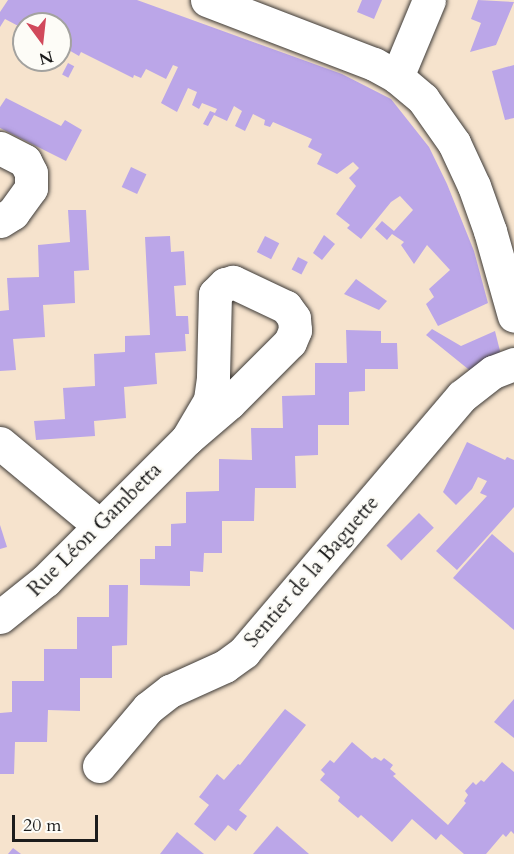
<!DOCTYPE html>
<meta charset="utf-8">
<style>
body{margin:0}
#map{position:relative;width:514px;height:854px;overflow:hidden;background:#f6e3cd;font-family:Cardo,serif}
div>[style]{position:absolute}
.building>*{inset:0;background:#bba6e8;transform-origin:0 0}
.roads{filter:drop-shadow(0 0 2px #3d3a37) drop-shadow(0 0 2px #3d3a37)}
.minor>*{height:33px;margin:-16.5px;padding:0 16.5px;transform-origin:16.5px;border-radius:16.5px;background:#fff}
.major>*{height:33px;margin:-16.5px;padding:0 16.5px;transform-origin:16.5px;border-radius:16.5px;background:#fff}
span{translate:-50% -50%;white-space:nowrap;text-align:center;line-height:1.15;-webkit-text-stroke:5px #fdfcf7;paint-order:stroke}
.street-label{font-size:21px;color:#1c1c1c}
.north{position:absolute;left:12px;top:12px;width:60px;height:60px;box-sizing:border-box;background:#fdfcf7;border:2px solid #a3a29f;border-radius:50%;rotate:165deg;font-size:16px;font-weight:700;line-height:24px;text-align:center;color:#1c1c1c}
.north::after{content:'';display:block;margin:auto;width:21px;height:27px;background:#d1495b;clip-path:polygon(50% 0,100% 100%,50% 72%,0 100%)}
.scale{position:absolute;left:12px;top:815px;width:86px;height:27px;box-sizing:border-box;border:3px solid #1c1c1c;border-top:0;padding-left:8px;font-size:18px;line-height:21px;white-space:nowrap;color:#1c1c1c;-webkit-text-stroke:4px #fdfcf7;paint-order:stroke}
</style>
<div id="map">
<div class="building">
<div style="clip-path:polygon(8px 0,137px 0,342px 74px,391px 99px,429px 147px,447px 184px,474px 251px,488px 303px,438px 326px,426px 304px,434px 297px,429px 289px,450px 270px,427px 245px,414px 264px,401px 245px,404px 242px,392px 234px,387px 240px,375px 229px,382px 221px,394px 231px,413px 210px,400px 196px,391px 202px,361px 239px,347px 228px,350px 225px,336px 214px,356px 186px,349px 178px,359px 168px,353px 162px,337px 174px,317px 164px,322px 154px,308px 147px,312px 139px,273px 122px,270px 127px,264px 125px,265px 120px,253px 114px,245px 131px,235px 126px,242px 111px,234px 106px,227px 121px,214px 115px,208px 126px,203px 124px,210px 111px,215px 113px,217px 109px,202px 103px,199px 109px,192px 105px,197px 92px,188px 88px,177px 112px,161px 103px,178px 67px,173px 65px,166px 79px,146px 69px,141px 78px,134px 75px,133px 78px,81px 52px,79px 56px,60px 45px,60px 24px,24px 24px,24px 29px,5px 19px,0 27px,0 12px)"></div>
<div style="clip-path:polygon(362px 0,382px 0,374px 19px,357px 12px)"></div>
<div style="clip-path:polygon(478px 0,514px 2px,496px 45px,470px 52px,481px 23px,471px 19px)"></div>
<div style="left:68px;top:63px;width:7px;height:13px;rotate:27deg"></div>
<div style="clip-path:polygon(514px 65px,514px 118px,505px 120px,492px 71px)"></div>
<div style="clip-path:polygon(6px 98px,61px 126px,65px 120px,82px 130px,66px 161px,0 128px,0 107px)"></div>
<div style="left:131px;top:167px;width:17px;height:22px;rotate:25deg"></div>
<div style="clip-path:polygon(68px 210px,86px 210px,89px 270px,74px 271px,75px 303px,43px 305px,45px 337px,13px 339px,16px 370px,0 371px,0 311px,9px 310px,7px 278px,39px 277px,38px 245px,70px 242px)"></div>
<div style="clip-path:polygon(324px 235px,335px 244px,322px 260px,313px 253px)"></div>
<div style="clip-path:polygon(170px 236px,171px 252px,184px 251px,186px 285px,174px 286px,176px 316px,188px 316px,189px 334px,185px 334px,186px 351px,155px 353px,157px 384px,124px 387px,126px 418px,94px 421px,95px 436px,36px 440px,34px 421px,65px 419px,63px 388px,95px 386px,94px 354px,125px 352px,125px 336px,150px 335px,145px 237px)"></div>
<div style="left:265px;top:236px;width:16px;height:18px;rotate:27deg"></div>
<div style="left:298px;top:257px;width:11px;height:14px;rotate:27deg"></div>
<div style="clip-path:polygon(356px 279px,387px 301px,379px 310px,344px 294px)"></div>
<div style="clip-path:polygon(432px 329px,461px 346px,495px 331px,502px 359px,473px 373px,426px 335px)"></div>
<div style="clip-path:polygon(346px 330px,381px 331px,381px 343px,397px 343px,398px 369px,365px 369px,365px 391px,349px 392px,349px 425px,318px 425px,318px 455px,295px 456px,296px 488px,255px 488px,254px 521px,222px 521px,222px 553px,204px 553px,203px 572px,190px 571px,190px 586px,140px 585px,140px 559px,155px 559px,155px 546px,171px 546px,171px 524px,186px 523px,186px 492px,219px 491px,219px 459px,252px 460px,251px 428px,283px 428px,282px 396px,315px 395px,315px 363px,347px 363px)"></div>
<div style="clip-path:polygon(467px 442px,505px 460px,507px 457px,514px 460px,514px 507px,457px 570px,436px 551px,487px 496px,480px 493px,487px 481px,478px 477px,472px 489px,456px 505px,443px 492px)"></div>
<div style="left:419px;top:513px;width:21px;height:46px;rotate:45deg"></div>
<div style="clip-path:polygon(0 525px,7px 547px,0 549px)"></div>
<div style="clip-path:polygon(492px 534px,514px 553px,514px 630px,453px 578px)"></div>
<div style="clip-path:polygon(109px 585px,128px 585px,127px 645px,112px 646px,112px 678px,80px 678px,80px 711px,48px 710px,47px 742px,15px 742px,14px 774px,0 774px,0 713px,12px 712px,12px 681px,44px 681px,44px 649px,77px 649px,77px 617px,109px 617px)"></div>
<div style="clip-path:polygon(514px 699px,514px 738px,494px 722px)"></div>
<div style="clip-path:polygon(285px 709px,306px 725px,239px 810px,247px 816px,236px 831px,228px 825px,215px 841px,194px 824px,209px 805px,199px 797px,217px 774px,224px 780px,238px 764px,240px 765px)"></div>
<div style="clip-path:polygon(352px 742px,372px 759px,375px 757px,381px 761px,384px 758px,393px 765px,390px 769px,396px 774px,393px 776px,448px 825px,466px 803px,464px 801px,468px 795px,465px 791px,473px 782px,476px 785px,481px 780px,484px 782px,502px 762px,514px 772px,514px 834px,511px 831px,506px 837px,503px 834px,486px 854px,464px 854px,441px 834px,436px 840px,412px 819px,392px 842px,361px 815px,358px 818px,338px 801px,340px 797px,320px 780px,325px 774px,321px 770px,330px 760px,334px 763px)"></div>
<div style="clip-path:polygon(277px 826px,309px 854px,253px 854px)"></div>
<div style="clip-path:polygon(177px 832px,204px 854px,160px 854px)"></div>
<div style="clip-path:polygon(13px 848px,21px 854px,8px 854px)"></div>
</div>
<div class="roads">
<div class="minor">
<div style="left:0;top:148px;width:28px;rotate:27deg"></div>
<div style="left:25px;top:161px;width:13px;rotate:63deg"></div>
<div style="left:31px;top:173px;width:15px;rotate:90deg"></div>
<div style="left:31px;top:188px;width:31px;rotate:126deg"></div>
<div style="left:13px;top:213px;width:15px;rotate:148deg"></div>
<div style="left:0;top:443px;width:130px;rotate:39.7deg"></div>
<div style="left:0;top:617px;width:58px;rotate:-38.7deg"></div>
<div style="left:45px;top:581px;width:201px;rotate:-45deg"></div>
<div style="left:187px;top:439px;width:55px;rotate:-40.6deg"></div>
<div style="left:229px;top:403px;width:86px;rotate:-45deg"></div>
<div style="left:290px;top:342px;width:13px;rotate:-67deg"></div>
<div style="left:295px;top:330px;width:12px;rotate:-95deg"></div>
<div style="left:294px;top:318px;width:14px;rotate:-126deg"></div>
<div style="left:286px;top:307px;width:59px;rotate:-154.7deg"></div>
<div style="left:233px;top:282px;width:8px;rotate:166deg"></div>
<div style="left:225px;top:284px;width:14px;rotate:135deg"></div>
<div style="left:215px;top:294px;width:84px;rotate:91.4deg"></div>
<div style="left:213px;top:378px;width:22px;rotate:98deg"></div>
<div style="left:210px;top:400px;width:45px;rotate:120.5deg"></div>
<div style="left:99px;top:766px;width:76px;rotate:-49.8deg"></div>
<div style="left:148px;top:708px;width:28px;rotate:-38deg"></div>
<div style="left:170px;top:691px;width:60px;rotate:-24.4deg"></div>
<div style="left:225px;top:666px;width:24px;rotate:-36deg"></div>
<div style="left:244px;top:652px;width:336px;rotate:-49.6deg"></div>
<div style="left:462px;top:396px;width:39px;rotate:-38deg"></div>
<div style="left:493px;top:372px;width:22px;rotate:-21deg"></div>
</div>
<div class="major">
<div style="left:207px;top:0;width:179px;rotate:21deg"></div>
<div style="left:374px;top:64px;width:26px;rotate:29deg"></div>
<div style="left:397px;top:77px;width:34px;rotate:40deg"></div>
<div style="left:423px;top:99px;width:54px;rotate:54.8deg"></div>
<div style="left:454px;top:143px;width:47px;rotate:65.1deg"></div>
<div style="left:474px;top:186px;width:48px;rotate:70.4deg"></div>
<div style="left:490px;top:231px;width:88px;rotate:74.2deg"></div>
<div style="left:397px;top:77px;width:83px;rotate:-67.4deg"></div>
</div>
</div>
<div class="street-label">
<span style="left:95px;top:530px;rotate:-45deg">Rue Léon Gambetta</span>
<span style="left:312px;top:572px;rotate:-49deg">Sentier de la Baguette</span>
</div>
<div class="north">N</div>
<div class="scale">20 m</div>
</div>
